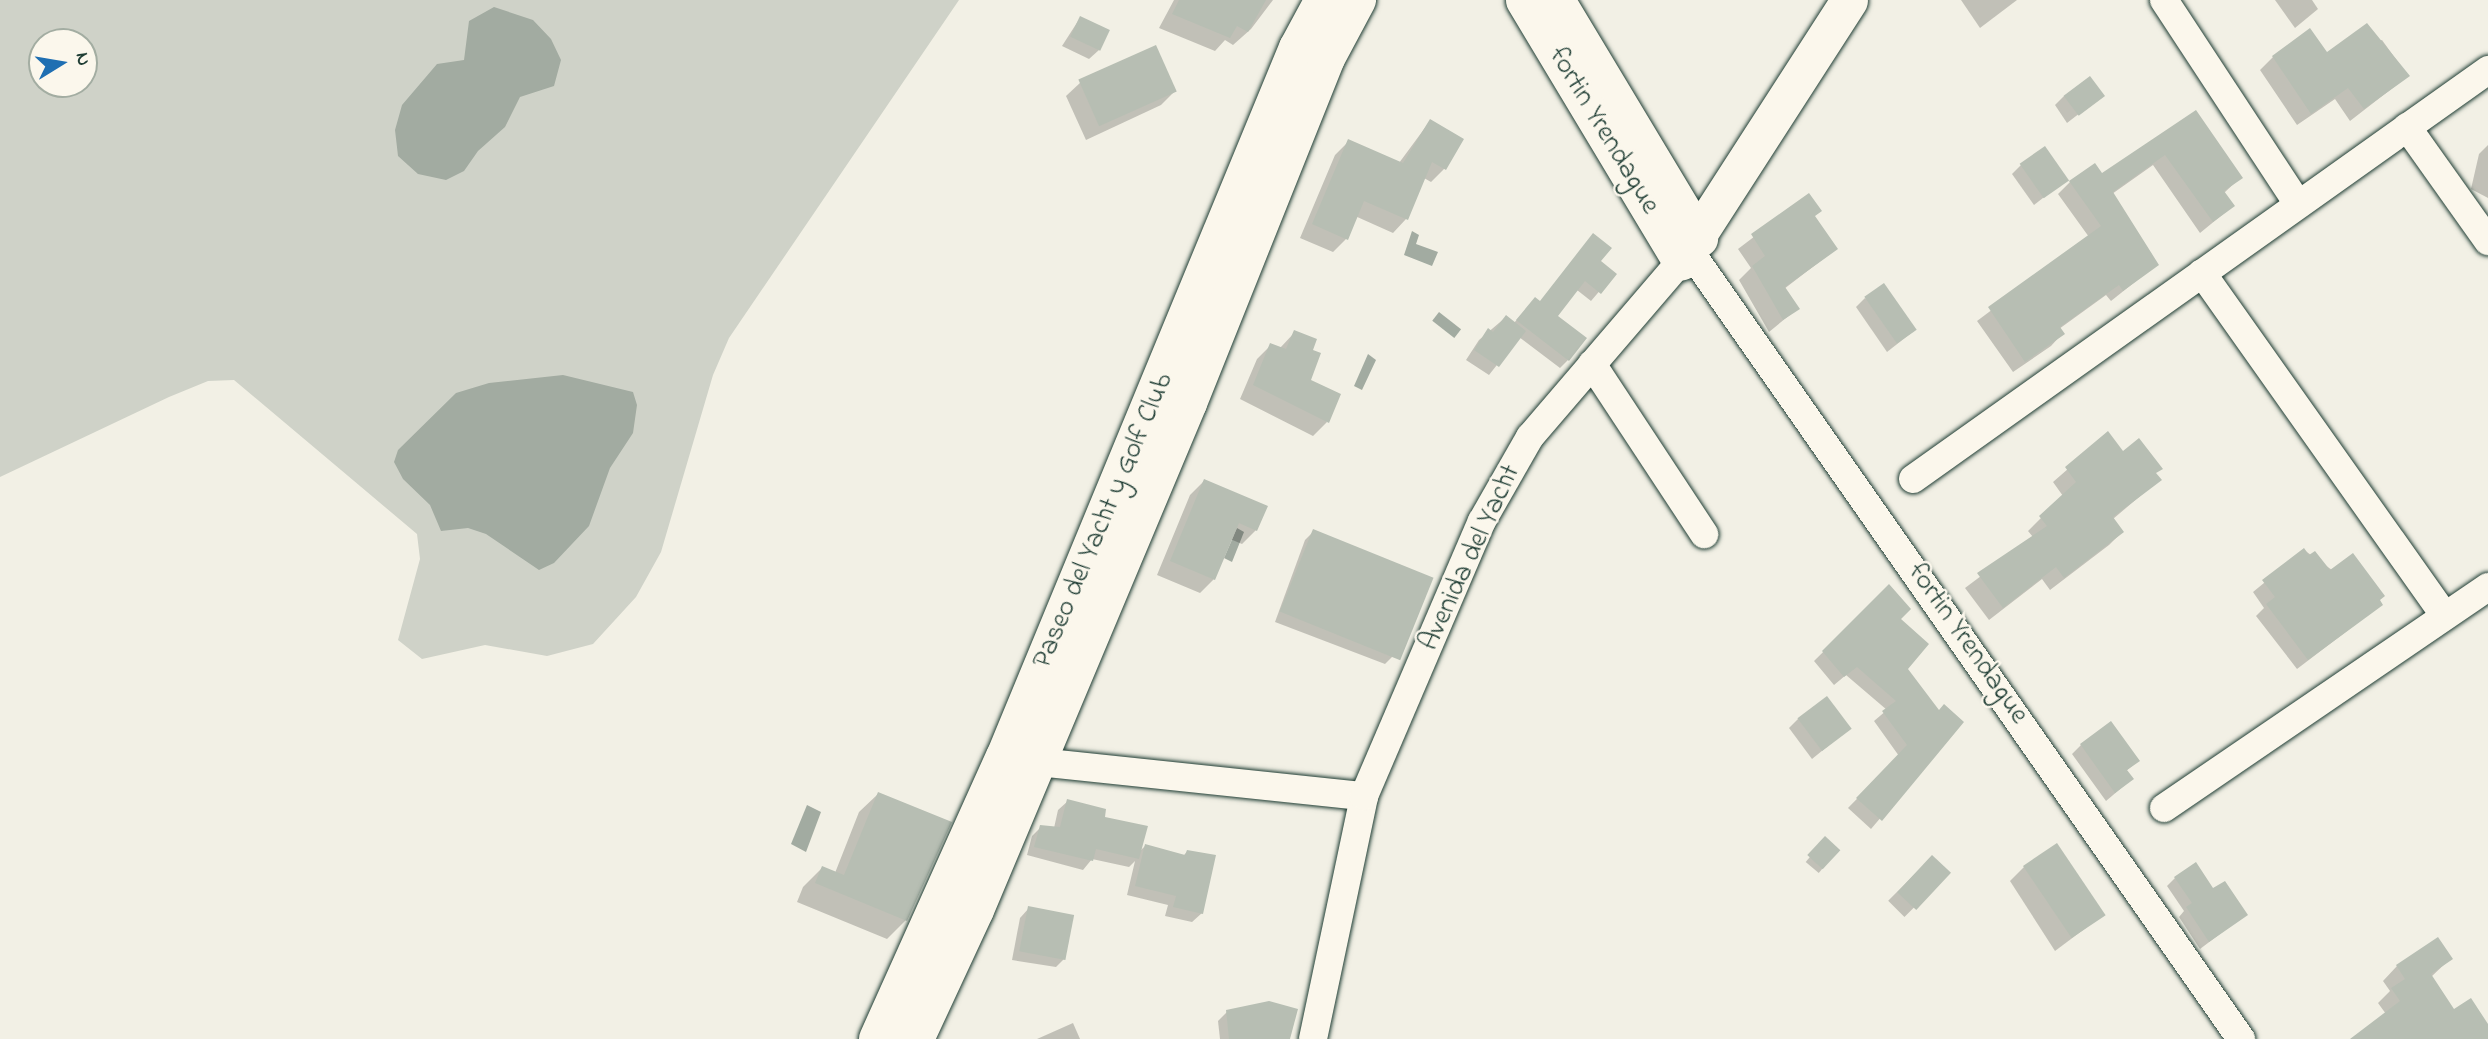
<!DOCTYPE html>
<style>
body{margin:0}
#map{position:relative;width:2488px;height:1039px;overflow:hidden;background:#f2f0e5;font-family:"Indie Flower",sans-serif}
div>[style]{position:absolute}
.green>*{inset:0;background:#cfd2c8}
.water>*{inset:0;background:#a2aba1;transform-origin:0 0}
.shadow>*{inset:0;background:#0003;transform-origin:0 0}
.building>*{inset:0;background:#b7beb3;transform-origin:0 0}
.roads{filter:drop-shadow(0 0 2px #1f3d34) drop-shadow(0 0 2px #1f3d34)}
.minor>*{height:28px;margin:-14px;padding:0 14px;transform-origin:14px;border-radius:14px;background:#fbf7ec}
.tertiary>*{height:37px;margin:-18.5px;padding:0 18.5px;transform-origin:18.5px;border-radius:18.5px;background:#fbf7ec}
.secondary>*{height:38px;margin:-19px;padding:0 19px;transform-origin:19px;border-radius:19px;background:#fbf7ec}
span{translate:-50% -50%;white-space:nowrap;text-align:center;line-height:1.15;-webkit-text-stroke:5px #fbf7ec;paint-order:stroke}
.street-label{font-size:28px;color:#1f3d34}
.north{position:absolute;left:28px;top:28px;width:70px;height:70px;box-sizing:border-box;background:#fbf7ec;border:2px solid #a3ada2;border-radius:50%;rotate:79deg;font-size:19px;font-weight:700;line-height:28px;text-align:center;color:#1f3d34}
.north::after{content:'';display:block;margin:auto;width:24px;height:32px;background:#1f6fb2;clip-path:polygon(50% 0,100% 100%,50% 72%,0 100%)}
</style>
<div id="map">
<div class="green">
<div style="clip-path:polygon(evenodd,0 0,959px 0,729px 338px,713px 375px,661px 552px,636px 597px,593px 644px,547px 656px,485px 645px,422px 659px,398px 640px,420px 559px,417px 534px,234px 380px,208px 381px,169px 397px,0 477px,0 0,42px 42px,84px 42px,84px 84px,42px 84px,42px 42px)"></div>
</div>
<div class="water">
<div style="clip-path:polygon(494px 7px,533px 20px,551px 39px,561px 60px,554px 86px,520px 97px,505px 127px,478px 151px,464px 171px,446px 180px,418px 174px,398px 156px,395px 130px,402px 105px,437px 64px,464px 60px,469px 21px)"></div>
<div style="clip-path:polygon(1412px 231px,1419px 235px,1416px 244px,1438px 252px,1432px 266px,1404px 255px)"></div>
<div style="left:1439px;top:312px;width:28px;height:11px;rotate:38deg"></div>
<div style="clip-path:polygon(1368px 354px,1376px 360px,1362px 390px,1354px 386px)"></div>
<div style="clip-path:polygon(563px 375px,633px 392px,637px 405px,633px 433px,610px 468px,589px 526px,554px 563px,539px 570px,486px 534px,468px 528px,441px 531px,430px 505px,403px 479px,394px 462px,398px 450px,456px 393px,489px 383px)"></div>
<div style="clip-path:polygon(1237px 528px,1244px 532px,1232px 562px,1224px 558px)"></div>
<div style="clip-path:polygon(807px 805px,821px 812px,806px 852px,791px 844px)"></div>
</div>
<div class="shadow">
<div style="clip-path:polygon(1174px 0,1273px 0,1251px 29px,1233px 45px,1225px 40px,1215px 51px,1159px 28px)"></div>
<div style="clip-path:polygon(1961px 0,2017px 0,1980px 28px)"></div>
<div style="clip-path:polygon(2275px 0,2312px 0,2318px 9px,2295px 28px)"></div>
<div style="clip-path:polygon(1080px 18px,1099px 50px,1089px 59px,1062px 46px)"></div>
<div style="clip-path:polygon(2382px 40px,2408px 76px,2350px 121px,2335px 99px,2297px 125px,2260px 70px,2273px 57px,2327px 55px)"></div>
<div style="clip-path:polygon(1081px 82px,1175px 91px,1161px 105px,1086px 140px,1066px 96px)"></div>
<div style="clip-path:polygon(2064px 96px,2102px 96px,2067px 123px,2055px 105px)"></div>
<div style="clip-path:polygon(2196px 112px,2241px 177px,2224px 193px,2233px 206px,2200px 233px,2153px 165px,2112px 194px,2156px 265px,2111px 301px,2106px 295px,2059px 329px,2062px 334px,2051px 346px,2013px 372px,1977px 321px,2089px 237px,2058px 194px,2070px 182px,2101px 175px)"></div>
<div style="clip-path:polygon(1430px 121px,1461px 140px,1444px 169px,1431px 182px,1424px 178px,1406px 219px,1393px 233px,1355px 216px,1346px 239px,1333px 252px,1300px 238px,1335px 155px,1348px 142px,1399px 163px)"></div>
<div style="clip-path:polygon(2488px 145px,2488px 198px,2471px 189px,2479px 154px)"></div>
<div style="clip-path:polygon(2021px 165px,2066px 180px,2034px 205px,2012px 174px)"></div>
<div style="clip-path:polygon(1809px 195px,1813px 217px,1836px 249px,1784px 289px,1797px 309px,1769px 332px,1739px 280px,1751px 268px,1738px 249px)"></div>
<div style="clip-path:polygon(1599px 262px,1614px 274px,1591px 301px,1577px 290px,1556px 317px,1568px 360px,1560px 368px,1519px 337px,1489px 375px,1466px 360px,1479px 340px,1506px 317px,1514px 323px,1535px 299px,1539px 303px)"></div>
<div style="clip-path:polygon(1865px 298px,1915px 330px,1887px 352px,1856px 307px)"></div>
<div style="clip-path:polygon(1295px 332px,1310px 351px,1308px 381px,1327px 422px,1313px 436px,1240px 399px,1257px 359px,1271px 345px,1280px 348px)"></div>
<div style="clip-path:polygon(2108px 434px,2122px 453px,2159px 480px,2113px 519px,2122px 532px,2109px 545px,2050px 590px,2042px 579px,1989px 620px,1965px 588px,2033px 537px,2028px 531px,2063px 496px,2053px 482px)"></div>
<div style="clip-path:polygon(1204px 481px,1256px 530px,1242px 544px,1230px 539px,1214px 579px,1200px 593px,1157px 575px,1190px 495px)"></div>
<div style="clip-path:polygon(1314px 531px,1394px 655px,1385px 664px,1275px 622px,1305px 540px)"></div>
<div style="clip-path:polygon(2304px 550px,2381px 605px,2297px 669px,2256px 616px,2264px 608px,2253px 592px)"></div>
<div style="clip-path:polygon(1889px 587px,1906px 669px,1938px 712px,1962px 722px,1871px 829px,1848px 808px,1899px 756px,1874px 721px,1887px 710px,1846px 675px,1834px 685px,1814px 661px)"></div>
<div style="clip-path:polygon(1798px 719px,1849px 729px,1812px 759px,1789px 728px)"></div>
<div style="clip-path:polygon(2081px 745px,2138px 761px,2126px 771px,2132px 779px,2106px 801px,2072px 754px)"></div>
<div style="clip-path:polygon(878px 794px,906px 920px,887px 939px,797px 902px,803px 887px,822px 868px,835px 873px,859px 812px)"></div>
<div style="clip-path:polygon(1068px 801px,1102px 818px,1139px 852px,1145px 846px,1183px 856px,1187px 852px,1202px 913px,1192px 922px,1165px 916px,1168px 905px,1127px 895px,1135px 861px,1129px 867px,1092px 859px,1083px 870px,1027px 855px,1032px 836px,1041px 827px,1054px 828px,1058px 810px)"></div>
<div style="left:1825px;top:839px;width:17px;height:30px;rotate:40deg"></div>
<div style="left:1932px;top:857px;width:23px;height:62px;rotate:45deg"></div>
<div style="clip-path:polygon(2024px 867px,2103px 915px,2055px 951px,2010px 881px)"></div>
<div style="clip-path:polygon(2175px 878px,2213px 891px,2245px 915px,2200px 949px,2179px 917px,2184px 911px,2167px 886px)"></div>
<div style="clip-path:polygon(1029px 908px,1065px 958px,1056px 967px,1012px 960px,1020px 918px)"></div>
<div style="clip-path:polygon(2450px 959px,2431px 977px,2454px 1012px,2488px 1027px,2488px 1039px,2354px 1039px,2386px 1014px,2378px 1003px,2390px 991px,2383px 981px,2397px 966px)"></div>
<div style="clip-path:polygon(1227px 1012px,1288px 1039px,1220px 1039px,1218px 1021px)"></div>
<div style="clip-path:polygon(1073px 1023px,1080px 1039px,1037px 1039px)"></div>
</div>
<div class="building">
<div style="clip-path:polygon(1179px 0,1266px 0,1248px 32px,1237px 26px,1230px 38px,1172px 14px)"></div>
<div style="left:1080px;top:16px;width:33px;height:23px;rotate:25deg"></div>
<div style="clip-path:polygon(2367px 23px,2410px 76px,2364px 109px,2348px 88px,2311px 114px,2272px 56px,2310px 28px,2327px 52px)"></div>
<div style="left:1156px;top:45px;width:51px;height:85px;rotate:66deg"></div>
<div style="left:2090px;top:76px;width:25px;height:33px;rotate:53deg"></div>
<div style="clip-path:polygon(2196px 110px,2243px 178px,2224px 191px,2235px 206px,2213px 222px,2165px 155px,2113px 192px,2159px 265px,2123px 291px,2119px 285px,2060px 327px,2065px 334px,2025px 362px,1988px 307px,2101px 226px,2069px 181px,2095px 163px,2102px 173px)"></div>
<div style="clip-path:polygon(1430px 119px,1464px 139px,1446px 170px,1432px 162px,1408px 220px,1364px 201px,1348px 240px,1312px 224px,1348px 139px,1403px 163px)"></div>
<div style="left:2045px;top:146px;width:42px;height:31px;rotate:55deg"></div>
<div style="clip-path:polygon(1809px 193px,1822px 211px,1815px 216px,1838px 249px,1785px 287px,1800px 309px,1783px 320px,1752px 266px,1765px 256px,1751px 234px)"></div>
<div style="clip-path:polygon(1593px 233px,1612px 248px,1601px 261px,1617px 274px,1601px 294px,1585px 281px,1558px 316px,1587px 338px,1569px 361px,1516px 320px,1535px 297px,1540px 301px)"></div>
<div style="left:1884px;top:283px;width:57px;height:24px;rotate:55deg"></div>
<div style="clip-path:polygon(1506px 315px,1526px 331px,1499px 367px,1474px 350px,1488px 328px,1493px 332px)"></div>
<div style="clip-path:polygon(1294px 330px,1317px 339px,1313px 350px,1321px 353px,1311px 380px,1341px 394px,1329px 423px,1253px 385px,1270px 343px,1286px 349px)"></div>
<div style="clip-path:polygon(2108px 431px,2123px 451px,2139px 438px,2163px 469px,2156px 473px,2162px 480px,2113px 517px,2124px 532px,2064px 578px,2056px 567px,2003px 608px,1977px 573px,2047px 526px,2039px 516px,2076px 482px,2065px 467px)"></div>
<div style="clip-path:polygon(1204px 479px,1268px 506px,1257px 531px,1239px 523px,1215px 580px,1170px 561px)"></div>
<div style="left:1313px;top:529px;width:130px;height:89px;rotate:22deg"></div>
<div style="clip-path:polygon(2304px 548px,2309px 555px,2315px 551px,2330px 570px,2353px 553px,2385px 596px,2380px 600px,2383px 605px,2308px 660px,2266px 604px,2275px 597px,2262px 580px)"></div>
<div style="clip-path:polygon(1889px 584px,1911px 609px,1901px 619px,1929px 644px,1908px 669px,1939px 710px,1944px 704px,1964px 722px,1882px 821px,1856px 798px,1907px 745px,1882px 711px,1896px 701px,1857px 667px,1844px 677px,1822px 651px)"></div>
<div style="left:1827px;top:696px;width:41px;height:37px;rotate:53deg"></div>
<div style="clip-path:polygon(2111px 721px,2140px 761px,2127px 770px,2134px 779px,2115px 793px,2080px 744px)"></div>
<div style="clip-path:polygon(878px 792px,952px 822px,907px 921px,815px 883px,822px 866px,844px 875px)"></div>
<div style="clip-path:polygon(1067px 799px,1106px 809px,1105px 817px,1148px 826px,1139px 859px,1096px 849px,1093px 861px,1034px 847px,1040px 825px,1060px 827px)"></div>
<div style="left:1825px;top:836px;width:21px;height:26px;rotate:43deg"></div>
<div style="left:2057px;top:843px;width:87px;height:41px;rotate:56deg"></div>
<div style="clip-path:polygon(1145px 844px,1185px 855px,1187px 850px,1216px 855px,1203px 914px,1173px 907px,1176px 896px,1135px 886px)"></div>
<div style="left:1932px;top:855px;width:26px;height:51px;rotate:43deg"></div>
<div style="clip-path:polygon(2196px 862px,2213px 888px,2225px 881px,2248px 915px,2209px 942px,2186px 907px,2192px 903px,2174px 877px)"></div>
<div style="left:1028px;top:906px;width:47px;height:46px;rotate:11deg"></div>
<div style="clip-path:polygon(2438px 937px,2453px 959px,2431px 974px,2454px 1009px,2471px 998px,2488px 1024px,2488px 1039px,2350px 1039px,2400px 1001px,2391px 988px,2405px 979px,2396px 965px)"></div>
<div style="clip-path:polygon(1269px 1001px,1298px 1009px,1290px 1039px,1229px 1039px,1226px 1010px)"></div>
</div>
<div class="roads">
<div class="minor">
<div style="left:2164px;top:0;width:244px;rotate:56.7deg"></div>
<div style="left:2407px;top:127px;width:140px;rotate:54.6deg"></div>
<div style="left:1689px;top:250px;width:963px;rotate:55.02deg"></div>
<div style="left:2202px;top:273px;width:420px;rotate:54.7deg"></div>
<div style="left:1592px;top:364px;width:204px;rotate:56.6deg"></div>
<div style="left:1913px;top:479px;width:706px;rotate:-35.42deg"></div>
<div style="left:1019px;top:760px;width:347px;rotate:6deg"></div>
<div style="left:2164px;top:808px;width:392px;rotate:-34.3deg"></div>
<div style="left:1313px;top:1039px;width:248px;rotate:-78.1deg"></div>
<div style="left:1364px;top:796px;width:299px;rotate:-66.8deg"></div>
<div style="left:1482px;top:521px;width:97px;rotate:-60.3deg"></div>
<div style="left:1530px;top:437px;width:232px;rotate:-49.4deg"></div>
</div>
<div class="tertiary">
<div style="left:1524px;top:0;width:305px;rotate:59deg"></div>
<div style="left:1681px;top:261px;width:310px;rotate:-57.2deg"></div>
<div style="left:1556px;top:0;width:278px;rotate:59deg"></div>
</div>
<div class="secondary">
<div style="left:878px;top:1039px;width:309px;rotate:-65.8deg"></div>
<div style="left:1005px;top:757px;width:767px;rotate:-67.55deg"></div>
<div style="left:1298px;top:48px;width:55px;rotate:-61.6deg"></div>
<div style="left:915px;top:1039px;width:142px;rotate:-65.1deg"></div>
<div style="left:975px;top:910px;width:550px;rotate:-67.21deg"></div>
<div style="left:1188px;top:403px;width:372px;rotate:-68.2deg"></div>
<div style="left:1326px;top:58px;width:66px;rotate:-61.9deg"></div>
</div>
</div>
<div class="street-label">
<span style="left:1603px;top:131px;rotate:59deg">fortin Yrendague</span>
<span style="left:1104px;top:521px;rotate:-67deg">Paseo del Yacht y Golf Club</span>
<span style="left:1471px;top:558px;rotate:-65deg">Avenida del Yacht</span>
<span style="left:1967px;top:644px;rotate:55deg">fortin Yrendague</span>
</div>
<div class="north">N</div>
</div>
